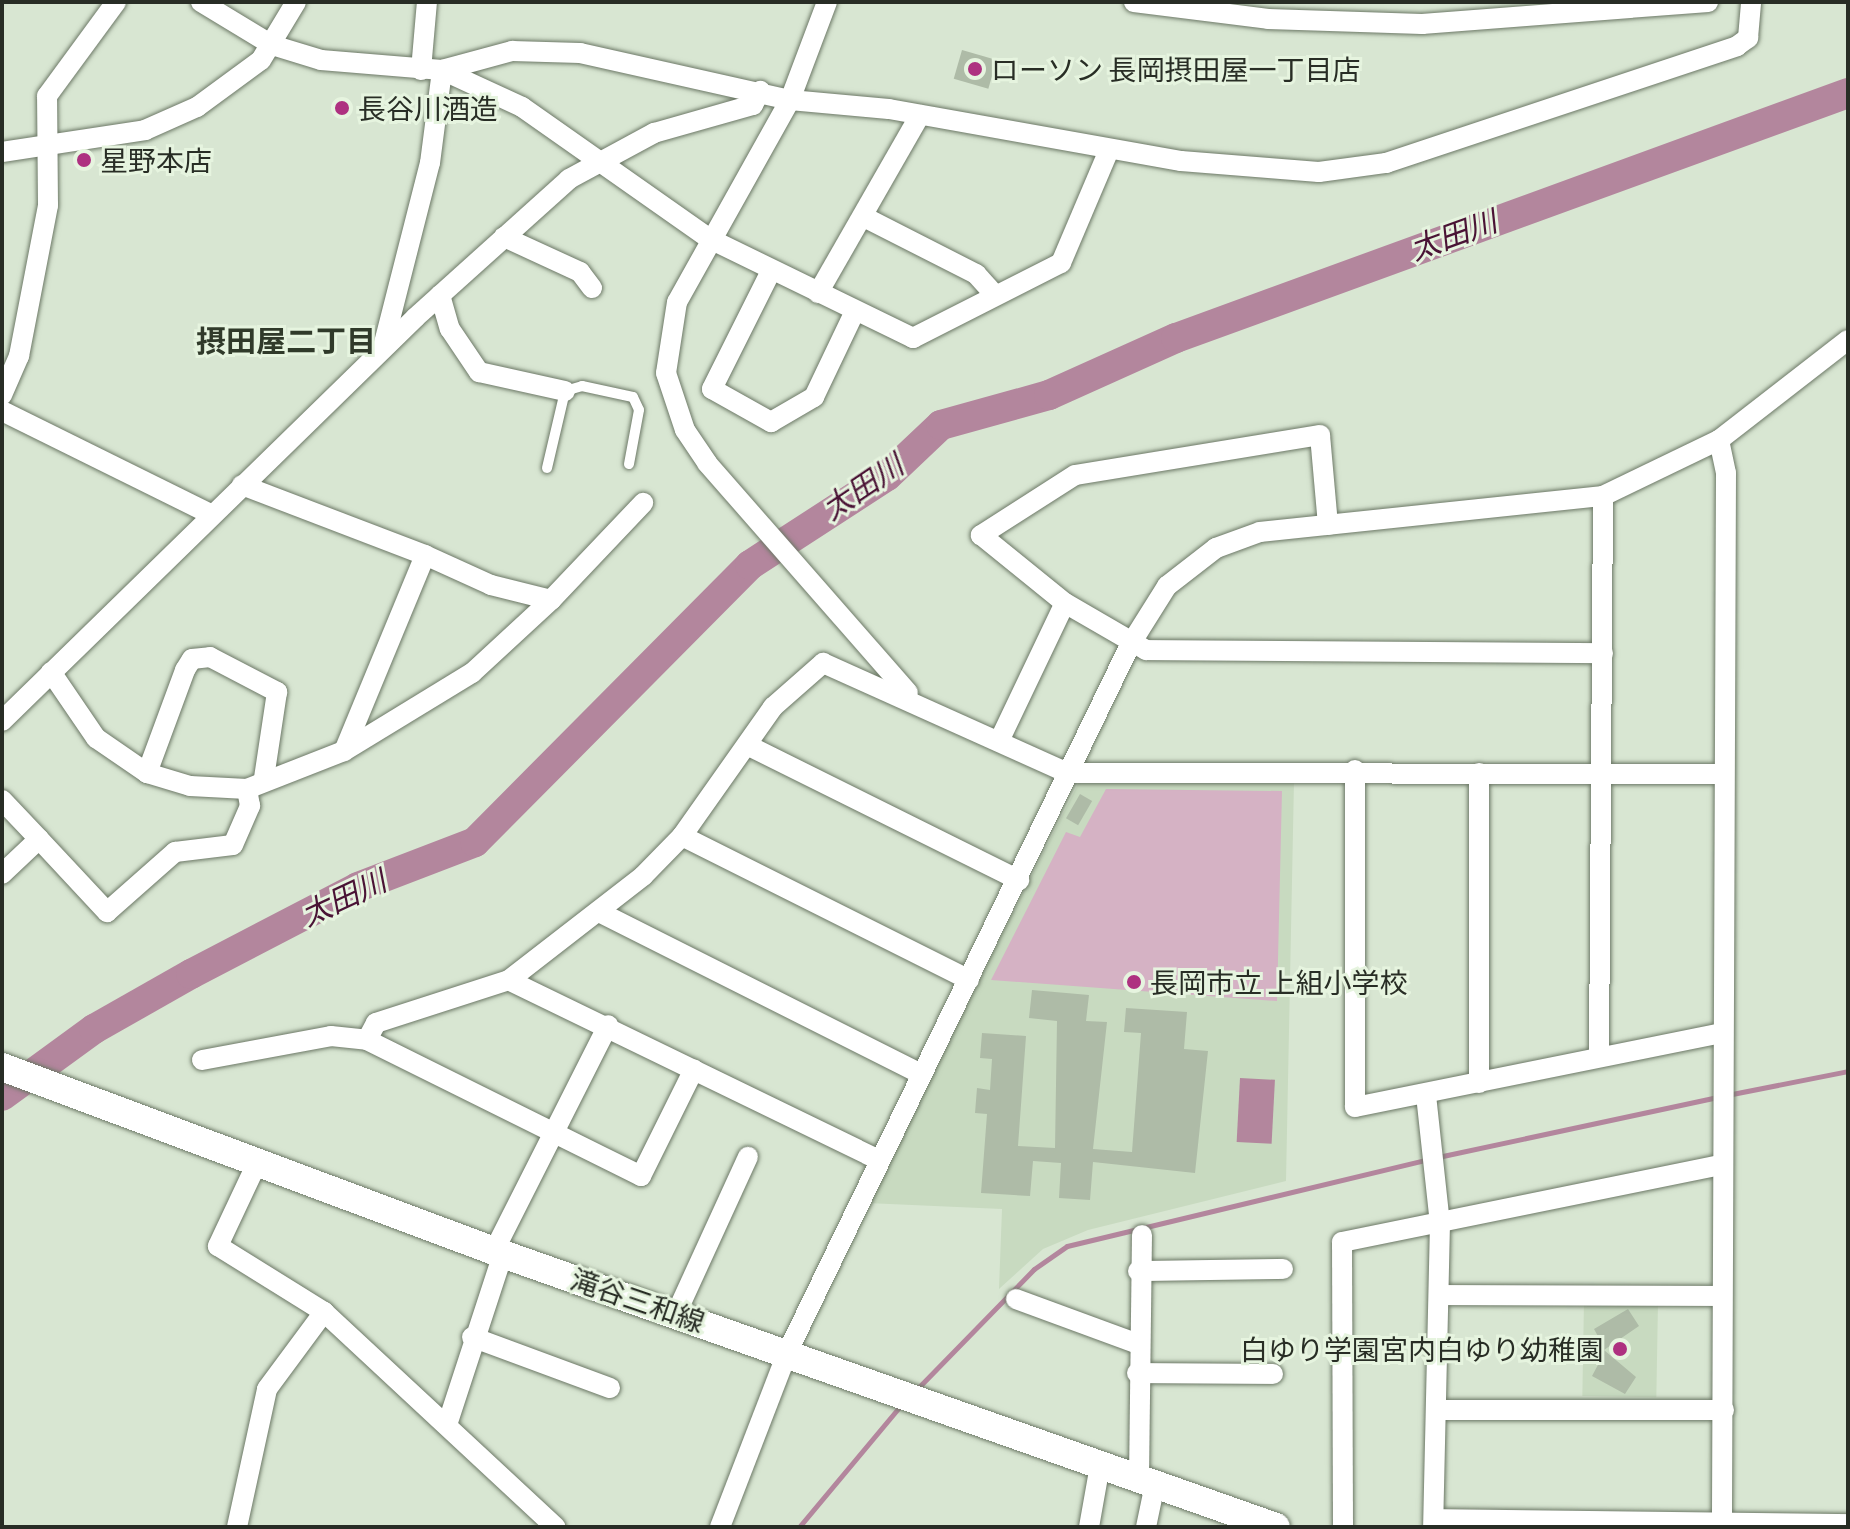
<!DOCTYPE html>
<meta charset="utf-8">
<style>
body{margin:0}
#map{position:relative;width:1850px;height:1529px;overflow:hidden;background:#d8e6d2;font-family:Barlow,"Noto Sans JP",sans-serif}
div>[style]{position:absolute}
.built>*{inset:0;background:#c8dac0;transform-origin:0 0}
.green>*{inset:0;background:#d5b2c4}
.water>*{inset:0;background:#b3869d;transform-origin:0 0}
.stream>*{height:5px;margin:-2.5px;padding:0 2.5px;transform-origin:2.5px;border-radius:2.5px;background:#b3869d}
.river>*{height:30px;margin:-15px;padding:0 15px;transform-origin:15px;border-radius:15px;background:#b3869d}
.building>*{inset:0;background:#aebba7;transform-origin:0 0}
.roads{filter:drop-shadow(0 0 2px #6c7866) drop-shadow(0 0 2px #6c7866)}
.service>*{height:10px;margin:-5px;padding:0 5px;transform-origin:5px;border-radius:5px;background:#fff}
.minor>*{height:20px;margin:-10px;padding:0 10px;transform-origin:10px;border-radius:10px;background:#fff}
.secondary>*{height:28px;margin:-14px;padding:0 14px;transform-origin:14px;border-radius:14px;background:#fff}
.dots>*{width:22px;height:22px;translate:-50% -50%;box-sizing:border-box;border:4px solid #e6f4df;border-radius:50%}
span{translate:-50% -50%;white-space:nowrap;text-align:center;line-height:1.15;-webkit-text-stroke:6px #e6f4df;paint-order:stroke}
.poi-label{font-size:28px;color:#282d25}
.left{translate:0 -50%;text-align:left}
.right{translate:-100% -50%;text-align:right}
.street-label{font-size:28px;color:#282d25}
.water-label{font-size:30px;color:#4a1335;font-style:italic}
.neighbourhood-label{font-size:30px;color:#303a2a;font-weight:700}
.frame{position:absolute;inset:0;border:4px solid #282d25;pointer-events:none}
</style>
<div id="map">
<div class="built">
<div style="clip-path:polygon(1294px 781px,1286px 1181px,1088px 1230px,1043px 1249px,999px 1289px,1002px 1209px,867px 1203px,1079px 782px)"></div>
<div style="left:1584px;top:1301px;width:74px;height:95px;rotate:1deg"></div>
</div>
<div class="green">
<div style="clip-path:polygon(1106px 789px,1282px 791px,1277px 1001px,991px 980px,1066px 832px,1080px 837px)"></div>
</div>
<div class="water">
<div style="left:1240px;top:1078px;width:35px;height:64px;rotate:3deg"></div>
</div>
<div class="stream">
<div style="left:1727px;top:1095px;width:123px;rotate:-11.2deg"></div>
<div style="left:1438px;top:1157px;width:286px;rotate:-12.1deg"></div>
<div style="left:915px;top:1391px;width:170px;rotate:-45.7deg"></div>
<div style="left:1034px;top:1269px;width:40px;rotate:-34.9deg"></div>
<div style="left:1067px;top:1246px;width:371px;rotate:-13.5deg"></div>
<div style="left:799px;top:1527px;width:160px;rotate:-50.1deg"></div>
</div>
<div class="river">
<div style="left:2px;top:1096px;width:114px;rotate:-36.1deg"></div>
<div style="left:94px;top:1029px;width:112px;rotate:-29.6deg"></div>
<div style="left:191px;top:974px;width:188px;rotate:-27.5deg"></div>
<div style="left:358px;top:887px;width:125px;rotate:-21deg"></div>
<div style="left:475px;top:842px;width:390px;rotate:-45.2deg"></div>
<div style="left:750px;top:565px;width:163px;rotate:-33deg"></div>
<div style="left:887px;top:476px;width:74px;rotate:-43.4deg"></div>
<div style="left:941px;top:425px;width:112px;rotate:-15.5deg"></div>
<div style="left:1049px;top:395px;width:139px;rotate:-24.2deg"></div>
<div style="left:1176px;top:338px;width:715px;rotate:-20.03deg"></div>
</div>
<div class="building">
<div style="left:962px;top:50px;width:36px;height:30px;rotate:16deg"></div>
<div style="left:1080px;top:794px;width:14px;height:28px;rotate:30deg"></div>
<div style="clip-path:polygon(1032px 990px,1089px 995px,1086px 1021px,1107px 1022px,1093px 1149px,1132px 1152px,1141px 1033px,1124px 1032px,1126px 1008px,1187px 1012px,1184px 1049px,1208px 1051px,1195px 1173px,1093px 1162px,1090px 1200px,1059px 1198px,1061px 1163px,1033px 1161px,1030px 1196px,981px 1193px,987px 1114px,975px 1113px,977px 1088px,990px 1090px,992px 1059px,980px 1058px,982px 1033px,1026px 1036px,1018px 1146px,1055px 1148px,1057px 1021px,1029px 1018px)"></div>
<div style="clip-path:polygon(1628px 1309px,1639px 1326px,1604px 1350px,1636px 1377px,1625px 1394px,1592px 1376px,1599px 1363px,1589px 1363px,1589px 1340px,1600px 1340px,1594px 1329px)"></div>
</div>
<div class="roads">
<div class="service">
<div style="left:547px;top:468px;width:79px;rotate:-76.8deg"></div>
<div style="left:565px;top:391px;width:18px;rotate:-16deg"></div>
<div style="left:582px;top:386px;width:52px;rotate:12.2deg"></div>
<div style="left:633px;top:397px;width:14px;rotate:65deg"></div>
<div style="left:639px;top:410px;width:55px;rotate:100.5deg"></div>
</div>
<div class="minor">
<div style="left:201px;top:2px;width:83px;rotate:31.2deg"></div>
<div style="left:272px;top:45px;width:51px;rotate:17deg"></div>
<div style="left:321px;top:60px;width:121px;rotate:4.7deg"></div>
<div style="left:442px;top:70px;width:73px;rotate:-15.2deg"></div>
<div style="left:512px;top:51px;width:68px;rotate:1.7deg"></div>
<div style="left:580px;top:53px;width:215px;rotate:12.6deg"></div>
<div style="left:790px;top:100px;width:99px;rotate:5.2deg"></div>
<div style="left:889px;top:109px;width:297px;rotate:10.1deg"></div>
<div style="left:1181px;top:161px;width:138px;rotate:4.6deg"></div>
<div style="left:1319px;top:172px;width:68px;rotate:-7.7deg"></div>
<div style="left:1386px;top:163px;width:370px;rotate:-18.4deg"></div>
<div style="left:1737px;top:46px;width:14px;rotate:-36deg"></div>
<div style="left:1748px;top:38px;width:36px;rotate:-85deg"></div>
<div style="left:827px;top:2px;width:105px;rotate:110.7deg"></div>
<div style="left:790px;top:100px;width:231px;rotate:119.2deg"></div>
<div style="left:677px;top:302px;width:72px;rotate:98.8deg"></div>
<div style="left:666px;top:373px;width:60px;rotate:71.6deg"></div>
<div style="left:685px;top:430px;width:40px;rotate:56deg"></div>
<div style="left:707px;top:463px;width:305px;rotate:48.8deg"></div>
<div style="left:1134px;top:2px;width:135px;rotate:7.2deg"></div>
<div style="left:1268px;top:19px;width:154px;rotate:1.9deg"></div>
<div style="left:1422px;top:24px;width:287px;rotate:-4.4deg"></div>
<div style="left:421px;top:70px;width:68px;rotate:-85deg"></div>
<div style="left:442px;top:70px;width:88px;rotate:24.8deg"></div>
<div style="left:522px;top:107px;width:230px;rotate:35.1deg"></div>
<div style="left:710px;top:239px;width:226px;rotate:26deg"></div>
<div style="left:913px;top:338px;width:166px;rotate:-26.9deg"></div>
<div style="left:1061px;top:263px;width:123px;rotate:-67deg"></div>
<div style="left:2px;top:152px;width:145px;rotate:-8.7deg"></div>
<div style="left:145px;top:130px;width:57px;rotate:-23.9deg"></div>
<div style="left:197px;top:107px;width:79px;rotate:-36.3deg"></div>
<div style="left:261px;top:60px;width:68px;rotate:-58.9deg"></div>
<div style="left:864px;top:217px;width:126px;rotate:27deg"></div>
<div style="left:976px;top:274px;width:27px;rotate:48deg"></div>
<div style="left:504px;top:237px;width:84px;rotate:24.7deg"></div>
<div style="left:580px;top:272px;width:20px;rotate:53deg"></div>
<div style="left:771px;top:271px;width:132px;rotate:116.6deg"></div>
<div style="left:712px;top:389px;width:68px;rotate:29.2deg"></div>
<div style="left:771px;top:422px;width:50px;rotate:-30.2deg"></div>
<div style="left:814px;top:397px;width:95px;rotate:-64.5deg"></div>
<div style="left:818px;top:293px;width:205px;rotate:-60.2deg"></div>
<div style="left:440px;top:295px;width:35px;rotate:74deg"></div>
<div style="left:450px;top:329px;width:52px;rotate:56deg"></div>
<div style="left:479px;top:372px;width:88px;rotate:12.5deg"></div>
<div style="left:383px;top:347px;width:190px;rotate:-75.7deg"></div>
<div style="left:430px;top:163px;width:94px;rotate:-82.6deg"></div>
<div style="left:2px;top:395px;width:43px;rotate:-66.4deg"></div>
<div style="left:19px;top:356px;width:154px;rotate:-79.1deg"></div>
<div style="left:48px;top:205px;width:109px;rotate:-90.5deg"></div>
<div style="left:47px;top:96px;width:117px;rotate:-53.7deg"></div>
<div style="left:2px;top:411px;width:232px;rotate:26.3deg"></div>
<div style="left:1719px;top:440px;width:34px;rotate:78deg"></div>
<div style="left:1726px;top:473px;width:1054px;rotate:90.22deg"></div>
<div style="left:1328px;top:525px;width:90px;rotate:-95.1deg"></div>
<div style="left:1320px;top:435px;width:248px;rotate:170.7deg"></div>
<div style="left:1075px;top:475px;width:112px;rotate:147.4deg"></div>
<div style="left:981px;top:535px;width:108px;rotate:39deg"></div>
<div style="left:1065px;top:603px;width:94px;rotate:30.1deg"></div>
<div style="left:1146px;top:650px;width:457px;rotate:0.4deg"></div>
<div style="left:551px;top:600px;width:134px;rotate:-46.5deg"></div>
<div style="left:51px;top:672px;width:80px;rotate:55.7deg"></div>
<div style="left:96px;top:738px;width:62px;rotate:34.5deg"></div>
<div style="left:147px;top:773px;width:110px;rotate:-69.7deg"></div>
<div style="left:185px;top:670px;width:13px;rotate:-58deg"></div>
<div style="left:192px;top:659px;width:18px;rotate:-6deg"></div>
<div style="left:210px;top:657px;width:76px;rotate:27.6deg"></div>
<div style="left:277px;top:692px;width:87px;rotate:98.6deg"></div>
<div style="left:2px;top:721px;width:578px;rotate:-44.3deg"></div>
<div style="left:416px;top:317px;width:206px;rotate:-42deg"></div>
<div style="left:569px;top:179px;width:97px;rotate:-28.4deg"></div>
<div style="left:654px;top:133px;width:103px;rotate:-15.8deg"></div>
<div style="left:753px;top:105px;width:16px;rotate:-63deg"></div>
<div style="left:1001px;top:737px;width:148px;rotate:-64.5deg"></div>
<div style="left:747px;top:745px;width:304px;rotate:26.4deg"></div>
<div style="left:344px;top:751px;width:150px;rotate:-31.4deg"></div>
<div style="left:472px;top:673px;width:108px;rotate:-42.7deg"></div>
<div style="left:551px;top:600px;width:62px;rotate:-166deg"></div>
<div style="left:491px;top:585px;width:72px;rotate:-155.6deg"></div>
<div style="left:1355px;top:770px;width:337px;rotate:90deg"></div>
<div style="left:1355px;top:1107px;width:373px;rotate:-11.4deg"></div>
<div style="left:147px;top:773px;width:45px;rotate:16.8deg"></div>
<div style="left:190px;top:786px;width:57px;rotate:3deg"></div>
<div style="left:247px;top:789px;width:104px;rotate:-21.4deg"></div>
<div style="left:344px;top:751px;width:212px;rotate:-67.5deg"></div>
<div style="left:425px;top:555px;width:196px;rotate:-159.1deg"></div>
<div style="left:2px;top:800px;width:54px;rotate:46.5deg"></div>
<div style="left:39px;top:839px;width:51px;rotate:136.6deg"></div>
<div style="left:682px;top:836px;width:321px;rotate:26.6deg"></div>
<div style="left:39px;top:839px;width:100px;rotate:47deg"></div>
<div style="left:107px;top:912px;width:91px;rotate:-41.4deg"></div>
<div style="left:175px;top:852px;width:58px;rotate:-6.9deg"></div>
<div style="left:233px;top:845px;width:43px;rotate:-66.4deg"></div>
<div style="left:250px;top:806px;width:17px;rotate:-100deg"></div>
<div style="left:603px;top:914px;width:356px;rotate:26.7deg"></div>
<div style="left:509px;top:980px;width:140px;rotate:162.1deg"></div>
<div style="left:376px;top:1023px;width:19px;rotate:118deg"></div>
<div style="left:367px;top:1040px;width:306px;rotate:26.4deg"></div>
<div style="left:641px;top:1176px;width:119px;rotate:-63.6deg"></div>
<div style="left:1599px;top:1056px;width:560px;rotate:-89.59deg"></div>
<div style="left:202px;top:1060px;width:131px;rotate:-10.5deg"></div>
<div style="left:331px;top:1036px;width:36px;rotate:6deg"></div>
<div style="left:1479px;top:1083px;width:310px;rotate:-90deg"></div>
<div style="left:1426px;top:1095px;width:129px;rotate:83.8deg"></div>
<div style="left:1440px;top:1223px;width:304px;rotate:91.3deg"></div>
<div style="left:879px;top:1160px;width:411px;rotate:-154.1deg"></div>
<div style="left:509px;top:980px;width:170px;rotate:-37.8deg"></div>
<div style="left:643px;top:876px;width:56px;rotate:-45.7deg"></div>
<div style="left:682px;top:836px;width:158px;rotate:-54.8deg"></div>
<div style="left:773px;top:707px;width:67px;rotate:-41.3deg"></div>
<div style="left:823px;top:663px;width:269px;rotate:24.2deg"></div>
<div style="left:1068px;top:773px;width:655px;rotate:0.09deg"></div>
<div style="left:257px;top:1163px;width:92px;rotate:115.2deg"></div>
<div style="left:218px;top:1246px;width:125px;rotate:31.9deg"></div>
<div style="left:324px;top:1312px;width:316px;rotate:42.9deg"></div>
<div style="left:494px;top:1251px;width:253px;rotate:-63.2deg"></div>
<div style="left:1138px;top:1271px;width:145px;rotate:-0.8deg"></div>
<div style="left:1440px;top:1295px;width:281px;rotate:0.2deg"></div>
<div style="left:1016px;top:1299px;width:130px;rotate:20.2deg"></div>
<div style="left:676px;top:1314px;width:173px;rotate:-65.4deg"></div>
<div style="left:472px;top:1337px;width:147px;rotate:20.3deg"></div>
<div style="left:1137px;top:1373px;width:136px;rotate:0.4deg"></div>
<div style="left:1440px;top:1410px;width:284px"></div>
<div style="left:448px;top:1422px;width:177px;rotate:-71.9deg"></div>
<div style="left:1139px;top:1479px;width:244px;rotate:-89.3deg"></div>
<div style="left:1434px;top:1519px;width:414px;rotate:0.7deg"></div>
<div style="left:237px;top:1527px;width:141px;rotate:-77.7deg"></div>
<div style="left:267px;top:1389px;width:96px;rotate:-53.5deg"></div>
<div style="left:720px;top:1527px;width:189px;rotate:-68.9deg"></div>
<div style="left:788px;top:1351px;width:784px;rotate:-64.15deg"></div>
<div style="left:1130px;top:645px;width:70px;rotate:-57.9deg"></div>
<div style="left:1167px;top:586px;width:62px;rotate:-37.8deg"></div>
<div style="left:1216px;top:548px;width:47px;rotate:-20deg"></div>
<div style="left:1260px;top:532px;width:345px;rotate:-6deg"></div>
<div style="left:1603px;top:496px;width:129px;rotate:-25.8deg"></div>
<div style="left:1719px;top:440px;width:163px;rotate:-37.8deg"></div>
<div style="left:1089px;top:1527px;width:63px;rotate:-79.9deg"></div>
<div style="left:1146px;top:1527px;width:44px;rotate:-78.2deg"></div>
<div style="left:1343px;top:1527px;width:285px;rotate:-90.2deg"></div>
<div style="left:1342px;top:1242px;width:388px;rotate:-11.5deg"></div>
</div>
<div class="secondary">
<div style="left:2px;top:1067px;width:525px;rotate:20.5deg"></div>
<div style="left:494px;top:1251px;width:829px;rotate:19.44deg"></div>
</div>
</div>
<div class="dots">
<div style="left:975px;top:69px;background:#ae3180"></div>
<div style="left:342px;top:108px;background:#ae3180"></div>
<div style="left:84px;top:160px;background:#ae3180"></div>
<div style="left:1134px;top:982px;background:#ae3180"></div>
<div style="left:1620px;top:1349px;background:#ae3180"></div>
</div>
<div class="poi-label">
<span class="left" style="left:991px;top:69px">ローソン 長岡摂田屋一丁目店</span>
<span class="left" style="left:358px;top:108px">長谷川酒造</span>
<span class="left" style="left:100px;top:160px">星野本店</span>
<span class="left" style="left:1150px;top:982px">長岡市立 上組小学校</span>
<span class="right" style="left:1604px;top:1349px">白ゆり学園宮内白ゆり幼稚園</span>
</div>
<div class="street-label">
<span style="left:638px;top:1300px;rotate:19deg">滝谷三和線</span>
</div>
<div class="water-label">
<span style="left:1453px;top:234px;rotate:-20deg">太田川</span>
<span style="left:862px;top:486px;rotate:-34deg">太田川</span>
<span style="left:343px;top:897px;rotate:-25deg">太田川</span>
</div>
<div class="neighbourhood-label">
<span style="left:286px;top:340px">摂田屋二丁目</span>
</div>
<div class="frame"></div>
</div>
